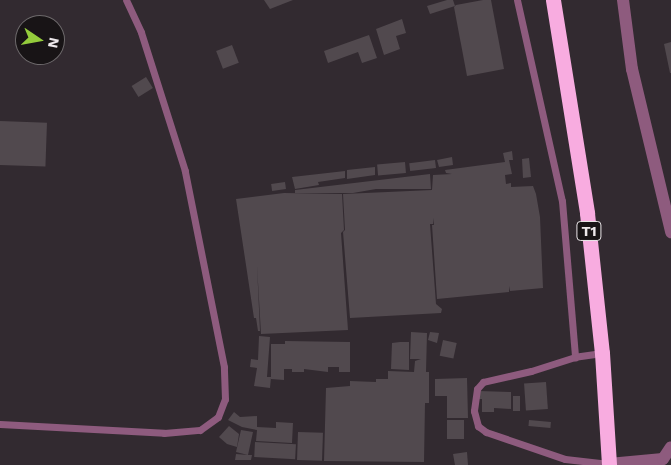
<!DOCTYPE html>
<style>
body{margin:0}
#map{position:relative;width:671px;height:465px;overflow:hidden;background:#322a30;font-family:"Work Sans",sans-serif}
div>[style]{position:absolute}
.building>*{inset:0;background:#51494e;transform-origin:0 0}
.lane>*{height:7px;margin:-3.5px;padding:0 3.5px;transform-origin:3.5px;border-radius:3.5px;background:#8e5b7e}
.street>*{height:12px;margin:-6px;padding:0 6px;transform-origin:6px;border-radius:6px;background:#8e5b7e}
.highway>*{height:15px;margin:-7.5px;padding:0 7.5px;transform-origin:7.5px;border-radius:7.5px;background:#f8ace0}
span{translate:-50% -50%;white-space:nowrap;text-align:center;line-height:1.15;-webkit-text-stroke:4px #181416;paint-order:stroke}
.shield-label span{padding:1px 4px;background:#181416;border:1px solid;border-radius:4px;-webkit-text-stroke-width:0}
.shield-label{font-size:14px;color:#ede8eb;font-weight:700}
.north{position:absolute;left:15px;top:15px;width:50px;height:50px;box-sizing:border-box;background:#181416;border:1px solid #6d696b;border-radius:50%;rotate:102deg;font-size:14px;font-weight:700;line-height:20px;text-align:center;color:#ede8eb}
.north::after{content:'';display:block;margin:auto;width:18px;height:22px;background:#94cc3c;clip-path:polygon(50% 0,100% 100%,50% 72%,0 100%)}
</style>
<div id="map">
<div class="building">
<div style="clip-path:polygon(264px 0,293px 0,270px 9px)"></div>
<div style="clip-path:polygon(447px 0,453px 0,455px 6px,430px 14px,427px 6px)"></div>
<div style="clip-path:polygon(483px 0,491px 0,504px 69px,467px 76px,454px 7px,456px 5px)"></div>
<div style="clip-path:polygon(402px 19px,406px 33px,396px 36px,400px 49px,384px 55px,376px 29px)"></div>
<div style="clip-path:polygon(369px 35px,377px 58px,362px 63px,358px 52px,328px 63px,324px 51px)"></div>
<div style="clip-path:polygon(671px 42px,671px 73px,670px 73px,664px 44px)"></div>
<div style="left:232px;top:45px;width:19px;height:17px;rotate:69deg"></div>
<div style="left:146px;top:77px;width:13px;height:17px;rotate:58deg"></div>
<div style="left:0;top:121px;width:47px;height:44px;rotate:2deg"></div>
<div style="clip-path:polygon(512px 151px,513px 160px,509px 160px,512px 174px,505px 175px,506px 184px,511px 183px,511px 187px,533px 186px,536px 194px,540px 217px,543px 288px,510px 291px,509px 286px,509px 292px,437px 299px,432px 225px,434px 225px,433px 218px,433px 224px,430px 224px,436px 304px,442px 309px,441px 313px,350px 318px,343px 232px,345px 230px,343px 194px,432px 190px,433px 175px,452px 174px,446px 173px,445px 170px,505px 162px,503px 153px)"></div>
<div style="clip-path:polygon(452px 157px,453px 165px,439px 167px,437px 160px)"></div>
<div style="clip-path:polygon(529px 158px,531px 177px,523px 178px,522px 159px)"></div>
<div style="left:435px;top:160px;width:8px;height:26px;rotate:83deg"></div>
<div style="left:405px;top:162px;width:11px;height:28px;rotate:85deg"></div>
<div style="clip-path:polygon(375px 167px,375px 175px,347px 179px,347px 170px)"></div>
<div style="clip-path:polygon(345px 171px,345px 178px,318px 182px,319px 185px,295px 189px,292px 177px)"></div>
<div style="clip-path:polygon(430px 174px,431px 189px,376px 189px,353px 193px,295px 193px,295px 190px)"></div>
<div style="left:285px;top:182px;width:7px;height:14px;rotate:82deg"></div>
<div style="clip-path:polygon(284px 193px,342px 194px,344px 230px,341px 233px,348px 330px,261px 334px,257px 265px,260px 331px,258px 331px,256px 318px,254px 318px,236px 199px)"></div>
<div style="clip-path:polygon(411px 332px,427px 333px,426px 372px,429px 372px,429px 403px,425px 403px,424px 462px,324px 461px,326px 388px,350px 386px,350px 381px,376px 382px,376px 379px,388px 379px,388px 371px,414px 372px,415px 361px,421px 359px,410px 359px)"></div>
<div style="clip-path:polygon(430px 332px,439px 333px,437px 343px,428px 340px)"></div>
<div style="clip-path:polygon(259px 336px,270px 337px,267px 377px,271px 377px,270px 388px,254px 386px,257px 368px,250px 367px,251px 359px,258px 360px)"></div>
<div style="left:443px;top:340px;width:14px;height:16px;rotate:12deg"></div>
<div style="clip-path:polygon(285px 341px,350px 342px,350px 372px,339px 372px,339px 367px,328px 367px,328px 372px,304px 369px,304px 372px,292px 372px,292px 369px,284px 369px,284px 380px,271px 379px,271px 344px,285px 344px)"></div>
<div style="clip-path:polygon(400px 342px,409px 342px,409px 370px,391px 369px,392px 343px)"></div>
<div style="clip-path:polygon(467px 378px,468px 418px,447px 418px,447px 396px,435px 396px,435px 379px)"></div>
<div style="left:546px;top:382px;width:27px;height:22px;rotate:86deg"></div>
<div style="clip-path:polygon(479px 391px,511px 392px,511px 409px,494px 408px,494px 412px,482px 412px,482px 399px,479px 399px)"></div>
<div style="left:513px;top:396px;width:7px;height:15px"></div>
<div style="clip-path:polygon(234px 412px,240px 417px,257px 416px,257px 427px,276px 428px,276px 422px,293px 423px,292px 443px,256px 441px,257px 430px,242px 427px,228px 420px)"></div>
<div style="left:447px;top:420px;width:17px;height:19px"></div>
<div style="left:529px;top:420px;width:22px;height:6px;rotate:5deg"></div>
<div style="clip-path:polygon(229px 426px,239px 434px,237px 447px,227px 444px,219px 437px)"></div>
<div style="clip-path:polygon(241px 430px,253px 432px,248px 455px,252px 455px,251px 460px,235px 460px,236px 454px,248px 455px,236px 452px)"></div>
<div style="left:298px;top:432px;width:25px;height:28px;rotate:2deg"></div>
<div style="left:255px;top:442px;width:41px;height:15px;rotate:3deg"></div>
<div style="clip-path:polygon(467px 452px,468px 465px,455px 465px,453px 454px)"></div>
</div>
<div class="lane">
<div style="left:517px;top:0;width:206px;rotate:77.4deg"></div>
<div style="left:562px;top:201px;width:157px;rotate:85.2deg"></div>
<div style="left:602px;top:353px;width:27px;rotate:172deg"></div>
<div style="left:575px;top:357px;width:46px;rotate:162.3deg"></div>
<div style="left:531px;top:371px;width:49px;rotate:167.1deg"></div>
<div style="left:483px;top:382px;width:9px;rotate:131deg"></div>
<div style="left:477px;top:389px;width:22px;rotate:98deg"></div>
<div style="left:474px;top:411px;width:16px;rotate:75deg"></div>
<div style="left:478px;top:426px;width:10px;rotate:37deg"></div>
<div style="left:486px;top:432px;width:83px;rotate:18.9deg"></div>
<div style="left:565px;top:459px;width:44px;rotate:6.5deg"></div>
<div style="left:0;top:424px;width:164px;rotate:3.1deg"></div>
<div style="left:164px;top:433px;width:36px;rotate:-5deg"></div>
<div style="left:200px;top:430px;width:22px;rotate:-36deg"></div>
<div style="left:218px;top:417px;width:19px;rotate:-69deg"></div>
<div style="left:225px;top:399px;width:32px;rotate:-92deg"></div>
<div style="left:224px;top:367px;width:200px;rotate:-101.3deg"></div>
<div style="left:185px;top:171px;width:146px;rotate:-107.6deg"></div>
<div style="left:141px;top:32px;width:35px;rotate:-115deg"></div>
</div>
<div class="street">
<div style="left:623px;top:0;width:70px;rotate:82.6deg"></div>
<div style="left:632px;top:69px;width:168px;rotate:76.5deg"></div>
<div style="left:609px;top:464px;width:54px;rotate:-5.3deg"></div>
<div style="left:663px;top:459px;width:14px;rotate:-56deg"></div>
</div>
<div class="highway">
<div style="left:553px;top:0;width:216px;rotate:80.9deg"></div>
<div style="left:587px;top:213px;width:141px;rotate:83.9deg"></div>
<div style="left:602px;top:353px;width:112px;rotate:86.4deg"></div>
</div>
<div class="shield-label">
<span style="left:589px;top:231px">T1</span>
</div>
<div class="north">N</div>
</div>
